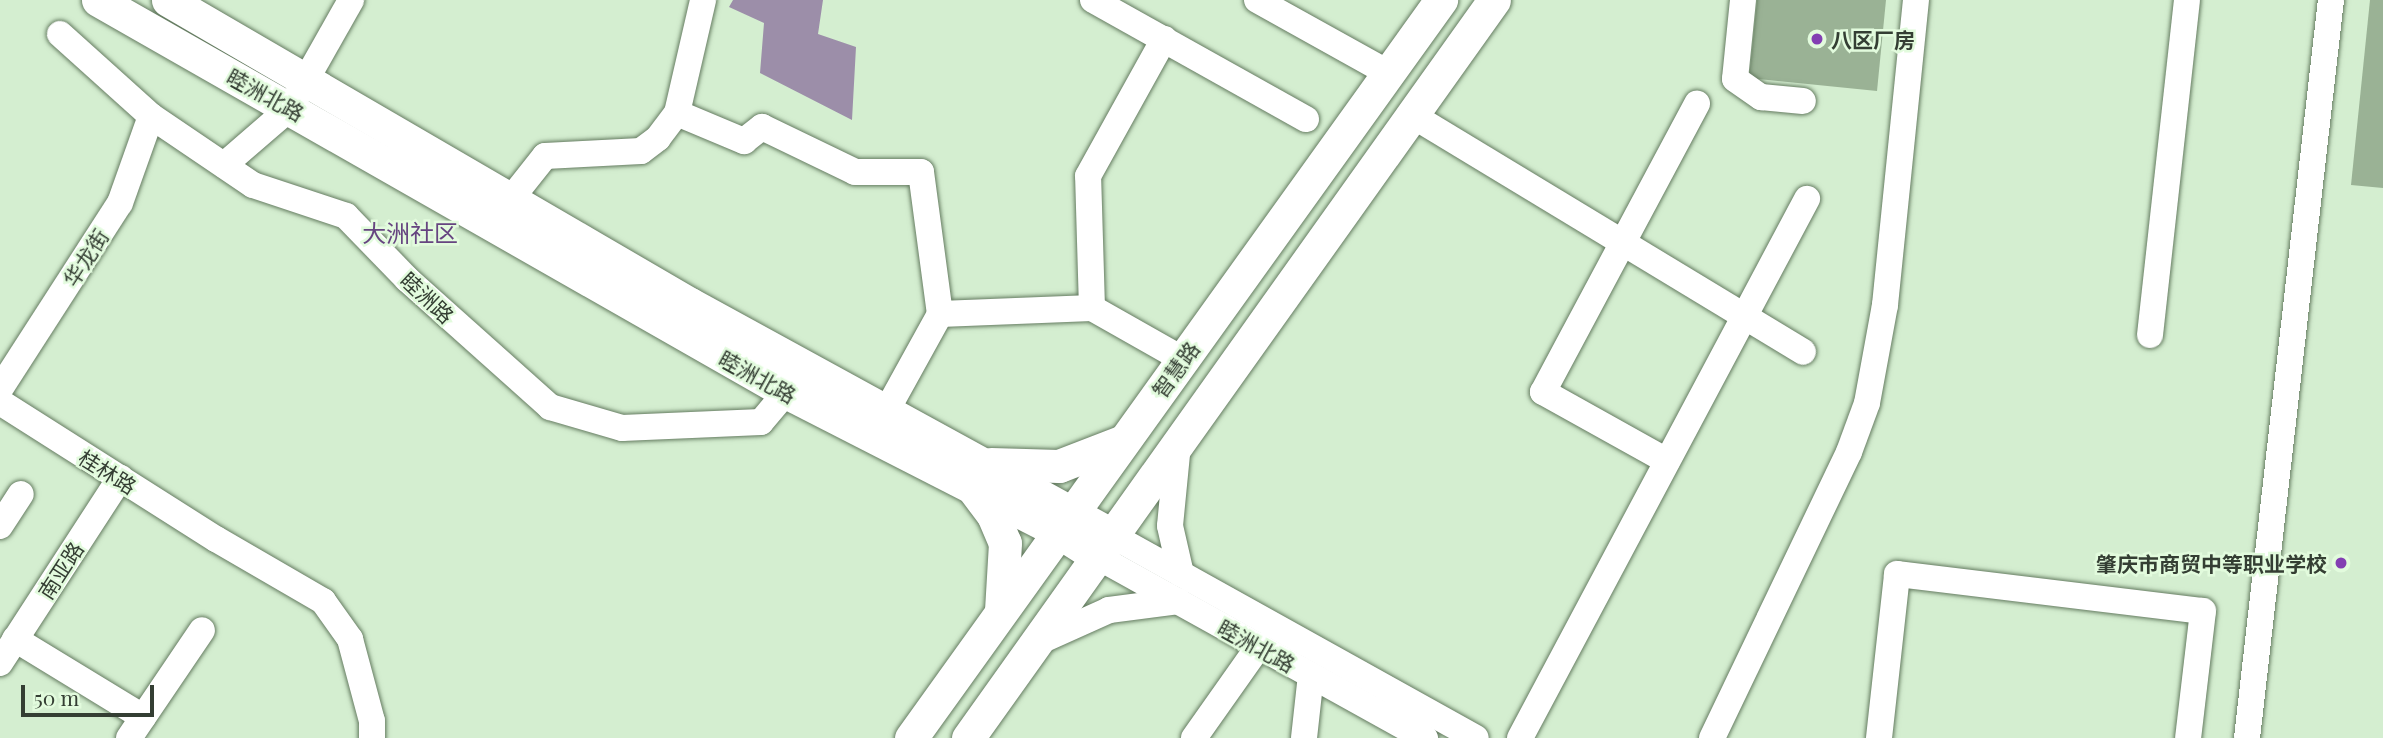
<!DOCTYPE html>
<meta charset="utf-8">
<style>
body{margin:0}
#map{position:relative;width:2383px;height:738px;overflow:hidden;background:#d4eed0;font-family:"Playfair Display","Noto Sans SC",serif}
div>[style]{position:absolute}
.water>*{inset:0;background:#9c8ea9}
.building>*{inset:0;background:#9ab295}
.roads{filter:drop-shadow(0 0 2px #657c61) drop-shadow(0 0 2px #657c61)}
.minor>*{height:26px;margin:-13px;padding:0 13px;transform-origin:13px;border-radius:13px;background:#fff}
.major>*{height:33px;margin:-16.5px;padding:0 16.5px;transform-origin:16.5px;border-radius:16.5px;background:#fff}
.dots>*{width:19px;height:19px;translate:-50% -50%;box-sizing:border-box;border:4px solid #e2fbdd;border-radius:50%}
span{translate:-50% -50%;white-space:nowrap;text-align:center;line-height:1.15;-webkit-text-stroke:5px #e2fbdd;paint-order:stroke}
.poi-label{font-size:21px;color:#343e33;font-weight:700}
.left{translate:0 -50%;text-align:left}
.right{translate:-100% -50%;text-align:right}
.street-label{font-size:21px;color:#343e33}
.quarter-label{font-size:24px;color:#664580}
.scale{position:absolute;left:21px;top:685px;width:133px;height:32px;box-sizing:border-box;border:4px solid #343e33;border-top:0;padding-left:9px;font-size:21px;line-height:24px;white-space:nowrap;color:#343e33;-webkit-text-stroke:5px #e2fbdd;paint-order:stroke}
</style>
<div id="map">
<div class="water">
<div style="clip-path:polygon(733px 0,823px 0,818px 34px,856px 47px,852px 120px,760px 73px,764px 23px,729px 7px)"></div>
</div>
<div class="building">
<div style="clip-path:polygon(1757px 0,1886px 0,1877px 91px,1749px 78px)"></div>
<div style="clip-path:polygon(2370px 0,2383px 0,2383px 188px,2351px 185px)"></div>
</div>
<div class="roads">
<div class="minor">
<div style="left:1093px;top:0;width:244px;rotate:29.2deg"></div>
<div style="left:1257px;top:0;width:150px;rotate:29.1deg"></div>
<div style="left:1743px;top:0;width:79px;rotate:95.8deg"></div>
<div style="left:1735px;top:79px;width:32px;rotate:35deg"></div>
<div style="left:1761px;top:97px;width:42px;rotate:5.4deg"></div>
<div style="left:60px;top:34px;width:122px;rotate:42deg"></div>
<div style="left:151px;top:116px;width:123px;rotate:34.1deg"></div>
<div style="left:253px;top:185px;width:98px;rotate:18.4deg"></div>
<div style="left:346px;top:216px;width:88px;rotate:45.9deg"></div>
<div style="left:407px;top:279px;width:192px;rotate:41.8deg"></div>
<div style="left:550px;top:407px;width:75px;rotate:16.3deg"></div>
<div style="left:622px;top:428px;width:139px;rotate:-2.5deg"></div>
<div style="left:761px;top:422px;width:39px;rotate:-50deg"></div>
<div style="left:677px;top:113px;width:73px;rotate:22.7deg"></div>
<div style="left:744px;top:141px;width:23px;rotate:-38deg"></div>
<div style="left:762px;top:127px;width:103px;rotate:25.8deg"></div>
<div style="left:855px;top:172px;width:66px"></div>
<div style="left:921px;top:172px;width:143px;rotate:82.4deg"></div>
<div style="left:940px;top:314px;width:112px;rotate:118.9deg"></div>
<div style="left:1412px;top:115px;width:457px;rotate:31.2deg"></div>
<div style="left:224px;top:165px;width:87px;rotate:-40.8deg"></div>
<div style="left:290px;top:108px;width:124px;rotate:-60.5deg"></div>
<div style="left:510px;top:200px;width:56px;rotate:-51.5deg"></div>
<div style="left:545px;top:156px;width:96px;rotate:-3deg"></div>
<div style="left:641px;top:151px;width:21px;rotate:-37deg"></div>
<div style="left:658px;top:138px;width:31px;rotate:-53deg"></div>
<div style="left:677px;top:113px;width:116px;rotate:-77deg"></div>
<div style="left:1092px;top:308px;width:103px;rotate:29.5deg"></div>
<div style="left:940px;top:314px;width:152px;rotate:-2.3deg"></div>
<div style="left:1092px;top:308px;width:132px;rotate:-91.7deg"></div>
<div style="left:1088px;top:176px;width:157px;rotate:-61deg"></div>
<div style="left:2150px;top:335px;width:337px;rotate:-83.7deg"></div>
<div style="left:0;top:389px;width:221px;rotate:-57.2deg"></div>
<div style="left:120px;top:203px;width:92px;rotate:-70.4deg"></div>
<div style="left:0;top:402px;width:256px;rotate:32.4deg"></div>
<div style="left:216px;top:539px;width:124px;rotate:30.1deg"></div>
<div style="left:323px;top:601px;width:47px;rotate:54.6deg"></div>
<div style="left:350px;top:639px;width:85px;rotate:75deg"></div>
<div style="left:372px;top:721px;width:17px;rotate:90deg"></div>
<div style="left:1178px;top:444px;width:82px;rotate:95.6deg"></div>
<div style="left:1170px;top:526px;width:49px;rotate:77.1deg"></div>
<div style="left:1667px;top:461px;width:142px;rotate:-150.9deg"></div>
<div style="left:1543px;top:392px;width:327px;rotate:-61.9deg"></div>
<div style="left:0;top:526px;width:38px;rotate:-57deg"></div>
<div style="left:1113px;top:536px;width:415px;rotate:29.1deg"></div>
<div style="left:1098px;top:557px;width:374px;rotate:29deg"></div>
<div style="left:15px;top:639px;width:150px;rotate:31.4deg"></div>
<div style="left:1036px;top:643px;width:80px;rotate:-24.3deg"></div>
<div style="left:1109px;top:610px;width:70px;rotate:-7.4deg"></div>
<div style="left:0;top:663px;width:221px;rotate:-57deg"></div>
<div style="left:129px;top:738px;width:130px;rotate:-55.9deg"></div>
<div style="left:1194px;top:738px;width:113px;rotate:-54.8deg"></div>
<div style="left:1304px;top:738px;width:63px;rotate:-83.7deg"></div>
<div style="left:1520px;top:738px;width:611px;rotate:-61.97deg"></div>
<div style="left:1712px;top:738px;width:317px;rotate:-64.4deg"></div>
<div style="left:1849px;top:452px;width:52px;rotate:-69.8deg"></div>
<div style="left:1867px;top:403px;width:100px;rotate:-79.6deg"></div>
<div style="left:1885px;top:305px;width:307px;rotate:-84.2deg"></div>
<div style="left:1879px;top:738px;width:165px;rotate:-83.7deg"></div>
<div style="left:1897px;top:574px;width:308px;rotate:6.9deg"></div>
<div style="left:2203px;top:611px;width:128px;rotate:96.7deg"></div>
<div style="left:2247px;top:738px;width:743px;rotate:-83.51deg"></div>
</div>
<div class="major">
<div style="left:98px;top:0;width:792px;rotate:29.67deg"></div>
<div style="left:786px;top:392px;width:307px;rotate:27.1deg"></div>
<div style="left:1059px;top:532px;width:46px;rotate:32.7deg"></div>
<div style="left:168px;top:0;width:604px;rotate:30.22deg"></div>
<div style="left:690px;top:304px;width:482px;rotate:28.7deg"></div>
<div style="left:991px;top:464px;width:68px;rotate:1.7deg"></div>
<div style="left:1059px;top:466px;width:66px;rotate:-21.2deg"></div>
<div style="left:975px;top:491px;width:30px;rotate:53deg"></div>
<div style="left:993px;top:515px;width:30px;rotate:67deg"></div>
<div style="left:1005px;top:543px;width:67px;rotate:93.4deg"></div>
<div style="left:911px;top:738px;width:909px;rotate:-54.32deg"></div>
<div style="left:968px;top:738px;width:906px;rotate:-54.52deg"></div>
</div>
</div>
<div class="dots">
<div style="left:1817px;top:39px;background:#833fb2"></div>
<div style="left:2341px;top:563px;background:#833fb2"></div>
</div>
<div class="poi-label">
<span class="left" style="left:1831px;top:39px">八区厂房</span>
<span class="right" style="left:2327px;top:563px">肇庆市商贸中等职业学校</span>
</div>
<div class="street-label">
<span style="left:266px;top:94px;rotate:29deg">睦洲北路</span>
<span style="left:85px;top:257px;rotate:-57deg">华龙街</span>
<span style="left:428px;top:297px;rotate:43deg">睦洲路</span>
<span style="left:1175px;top:369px;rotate:-54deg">智慧路</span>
<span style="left:758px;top:376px;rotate:29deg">睦洲北路</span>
<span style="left:108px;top:471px;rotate:32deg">桂林路</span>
<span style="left:60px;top:570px;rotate:-57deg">南亚路</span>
<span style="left:1257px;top:645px;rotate:29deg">睦洲北路</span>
</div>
<div class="quarter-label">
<span style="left:410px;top:233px">大洲社区</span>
</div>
<div class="scale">50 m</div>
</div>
